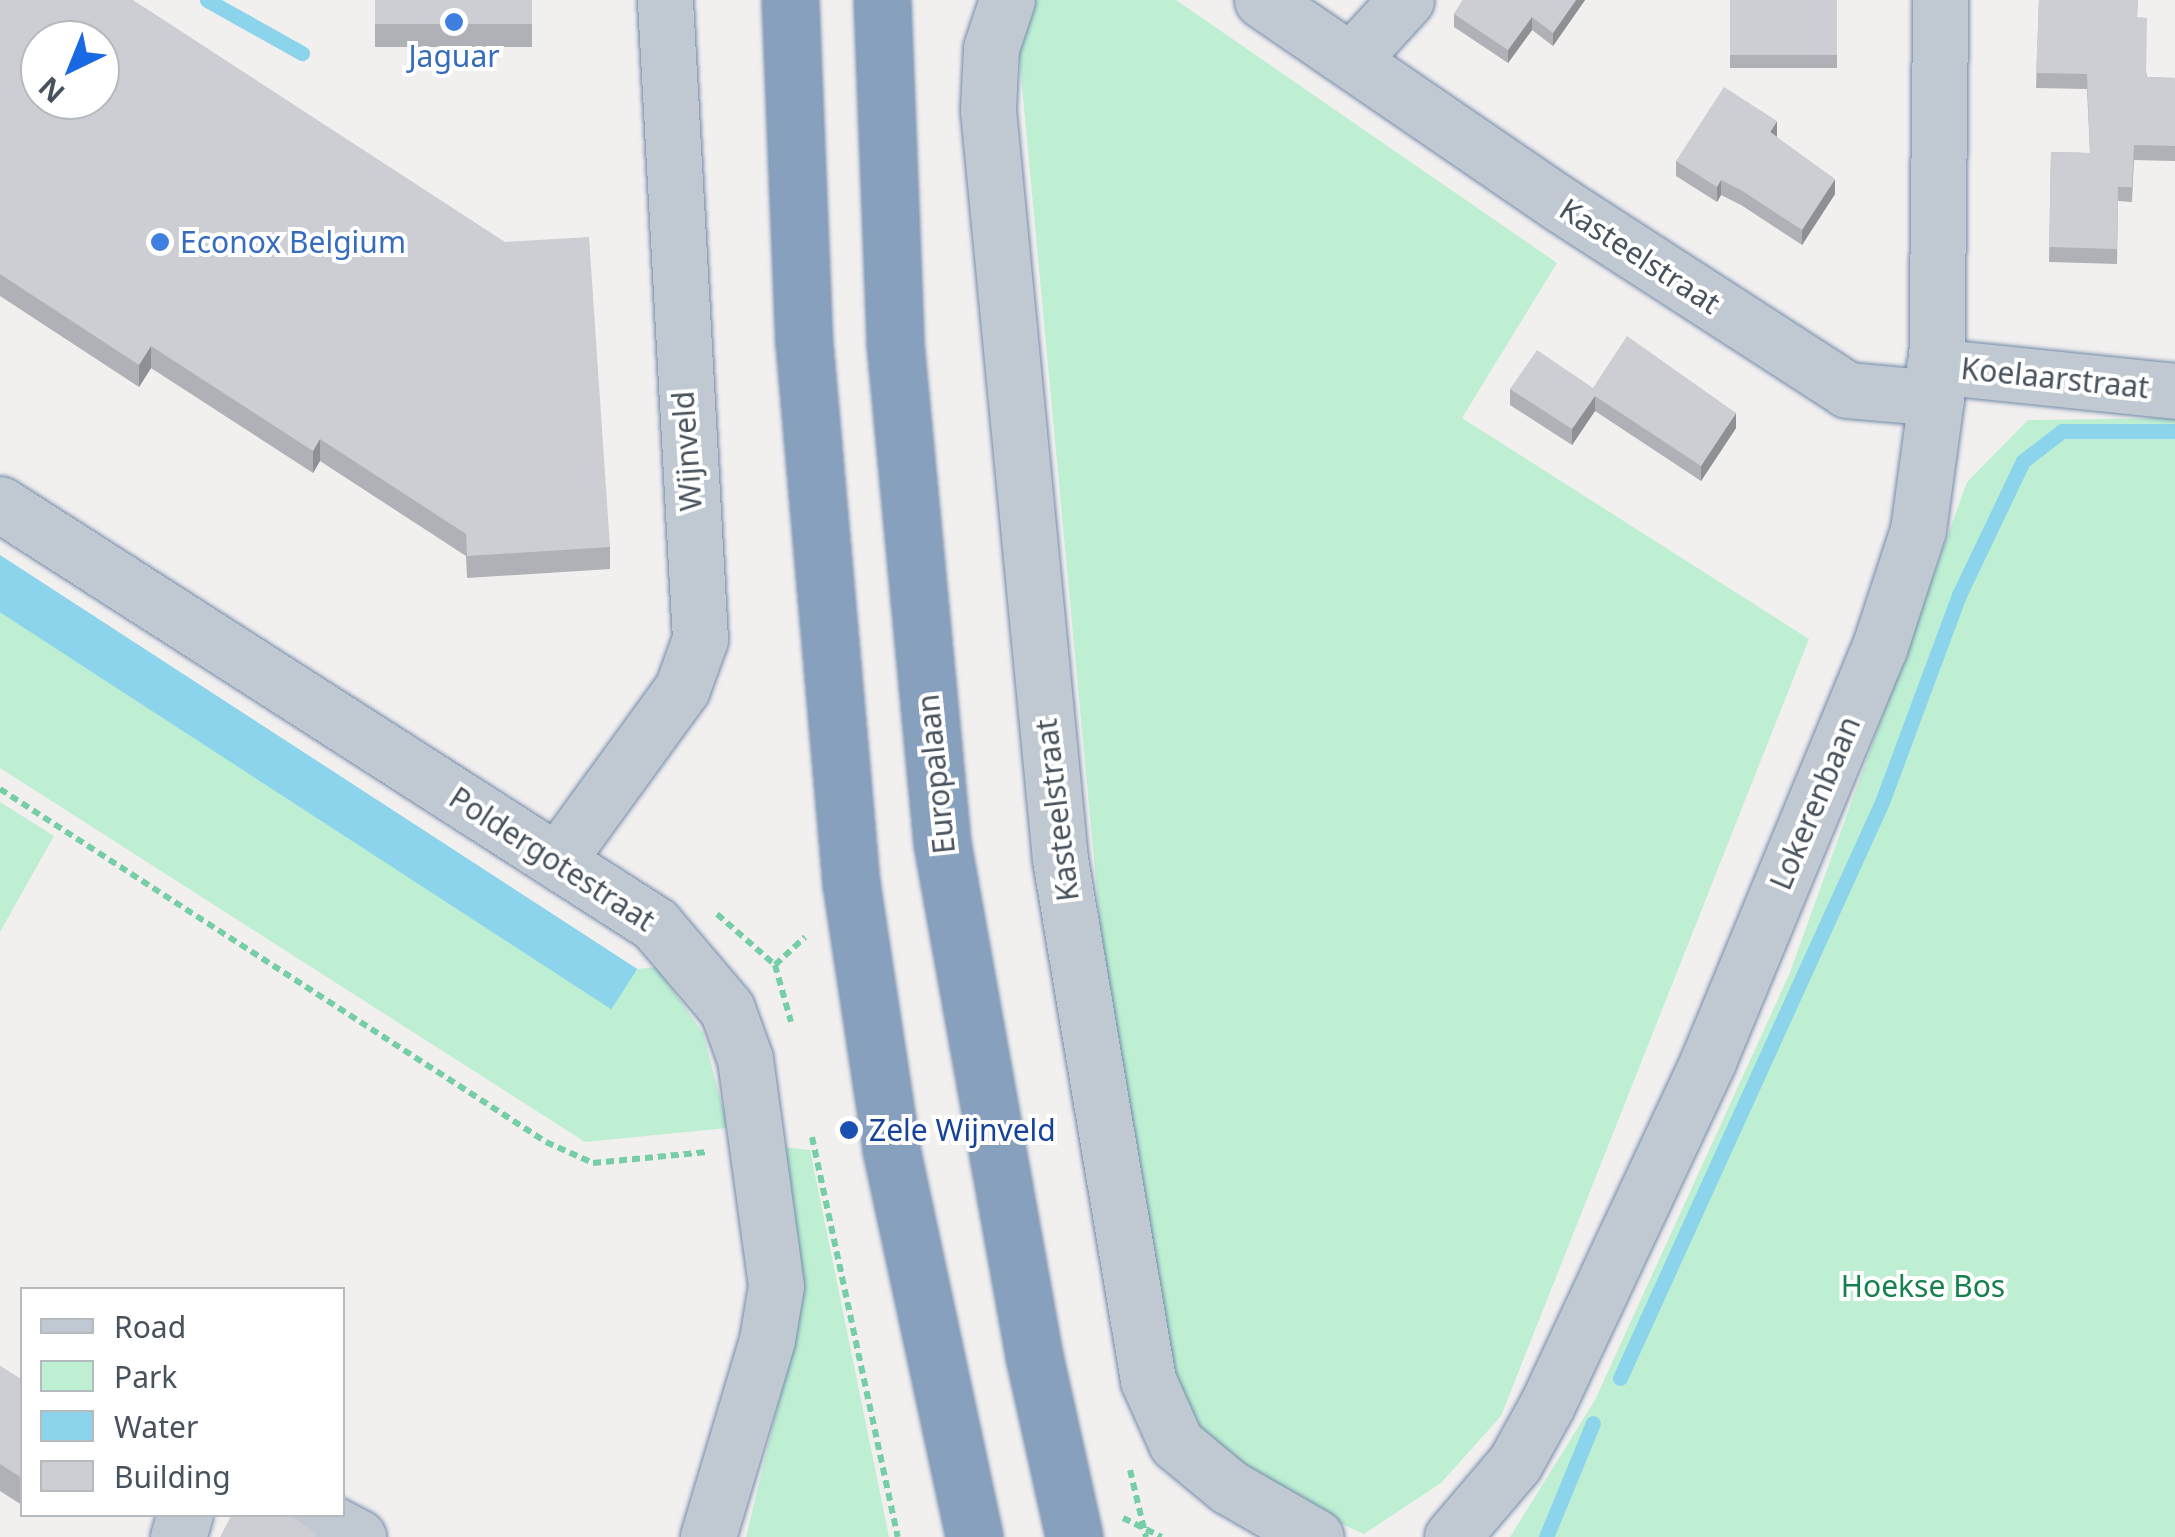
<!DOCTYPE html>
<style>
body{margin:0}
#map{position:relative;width:2175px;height:1537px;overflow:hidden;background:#f2efef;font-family:"Noto Sans",sans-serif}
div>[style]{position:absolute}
.green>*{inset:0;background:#beefd3}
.water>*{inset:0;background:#8bd4ec;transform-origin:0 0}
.stream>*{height:15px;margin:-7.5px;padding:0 7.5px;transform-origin:7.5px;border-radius:7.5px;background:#8bd4ec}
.path>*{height:6px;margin-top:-3px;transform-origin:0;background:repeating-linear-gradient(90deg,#76cea6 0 8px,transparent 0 13px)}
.roads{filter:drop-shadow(0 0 2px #728baa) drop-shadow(0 0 2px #728baa)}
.minor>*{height:55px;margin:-27.5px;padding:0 27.5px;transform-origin:27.5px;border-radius:27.5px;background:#c0c9d1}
.highway>*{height:55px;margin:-27.5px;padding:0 27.5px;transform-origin:27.5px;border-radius:27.5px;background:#87a0be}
.wall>*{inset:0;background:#afb1b6;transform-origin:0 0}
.shaded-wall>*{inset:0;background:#8f9094}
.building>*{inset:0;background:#ccced4;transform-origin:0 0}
.dots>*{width:28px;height:28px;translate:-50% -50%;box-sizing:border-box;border:5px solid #fff;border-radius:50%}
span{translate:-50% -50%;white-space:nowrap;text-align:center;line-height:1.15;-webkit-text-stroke:8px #fff;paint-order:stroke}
.shop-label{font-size:30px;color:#366cbe}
.left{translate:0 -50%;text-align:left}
.street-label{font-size:30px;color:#47525d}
.transit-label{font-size:30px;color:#164399}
.park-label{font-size:30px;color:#17804f}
.legend{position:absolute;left:20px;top:1287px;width:325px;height:230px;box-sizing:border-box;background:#fff;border:2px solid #b5babe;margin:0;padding:12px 18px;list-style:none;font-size:30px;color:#47525d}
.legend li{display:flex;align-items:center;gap:20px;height:50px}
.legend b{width:50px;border:2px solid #b5babe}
.north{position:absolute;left:20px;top:20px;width:100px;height:100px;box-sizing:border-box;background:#fff;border:2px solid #b5babe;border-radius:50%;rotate:223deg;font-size:28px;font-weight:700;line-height:40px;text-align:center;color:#47525d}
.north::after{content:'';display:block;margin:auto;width:35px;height:45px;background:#1869e3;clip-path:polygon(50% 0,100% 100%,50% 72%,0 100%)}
</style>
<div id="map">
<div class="green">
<div style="clip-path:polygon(1037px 0,1176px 0,1557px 263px,1462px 418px,1809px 639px,1501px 1416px,1441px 1483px,1364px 1534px,1302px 1506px,1237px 1465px,1195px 1424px,1166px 1348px,1112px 1052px,1019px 54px)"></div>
<div style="clip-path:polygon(2175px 418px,2175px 1537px,1510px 1537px,1595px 1400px,1789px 975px,1967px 482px,2028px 420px)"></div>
<div style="clip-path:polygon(0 603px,597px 996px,637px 969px,656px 967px,703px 1033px,728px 1128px,585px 1142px,0 768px)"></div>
<div style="clip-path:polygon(0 802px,54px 836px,0 932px)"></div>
<div style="clip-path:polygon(782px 1147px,810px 1150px,889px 1537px,746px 1537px,793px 1342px)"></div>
</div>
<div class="water">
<div style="left:0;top:555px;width:760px;height:48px;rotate:33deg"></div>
</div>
<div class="stream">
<div style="left:207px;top:0;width:109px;rotate:29.2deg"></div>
<div style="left:1620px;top:1378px;width:633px;rotate:-65.54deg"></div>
<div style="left:1882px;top:802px;width:221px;rotate:-69.6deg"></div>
<div style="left:1959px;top:595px;width:148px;rotate:-64.5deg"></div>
<div style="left:2023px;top:461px;width:49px;rotate:-37.6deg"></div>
<div style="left:2062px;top:431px;width:113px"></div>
<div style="left:1546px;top:1537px;width:123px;rotate:-67.6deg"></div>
</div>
<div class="path">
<div style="left:0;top:789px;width:650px;rotate:32.88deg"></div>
<div style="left:546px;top:1142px;width:51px;rotate:24.1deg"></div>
<div style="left:593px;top:1163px;width:115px;rotate:-5.5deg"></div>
<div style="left:717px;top:914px;width:77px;rotate:41.3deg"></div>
<div style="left:775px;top:965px;width:59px;rotate:74.3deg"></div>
<div style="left:775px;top:965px;width:41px;rotate:-43deg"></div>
<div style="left:812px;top:1137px;width:409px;rotate:77.9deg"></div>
<div style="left:1130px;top:1470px;width:69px;rotate:76.6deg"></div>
<div style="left:1123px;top:1518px;width:43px;rotate:26deg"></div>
</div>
<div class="roads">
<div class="minor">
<div style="left:1007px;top:0;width:51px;rotate:108.4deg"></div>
<div style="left:991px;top:48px;width:62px;rotate:92.8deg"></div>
<div style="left:988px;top:110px;width:752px;rotate:84.51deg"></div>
<div style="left:1060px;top:859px;width:528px;rotate:80.41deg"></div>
<div style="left:1148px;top:1380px;width:69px;rotate:66deg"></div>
<div style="left:1176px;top:1443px;width:69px;rotate:39.7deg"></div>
<div style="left:1229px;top:1487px;width:100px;rotate:29.9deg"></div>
<div style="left:1262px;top:0;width:365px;rotate:34.4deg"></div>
<div style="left:1563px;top:206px;width:338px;rotate:32.9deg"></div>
<div style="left:1847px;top:390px;width:89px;rotate:5.1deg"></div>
<div style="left:1352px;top:59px;width:80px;rotate:-47.5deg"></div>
<div style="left:1934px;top:366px;width:242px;rotate:5.9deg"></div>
<div style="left:0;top:504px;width:778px;rotate:32.67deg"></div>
<div style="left:655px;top:924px;width:111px;rotate:49.7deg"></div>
<div style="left:727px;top:1009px;width:53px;rotate:70.2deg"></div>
<div style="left:745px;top:1059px;width:229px;rotate:82.2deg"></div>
<div style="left:776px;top:1286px;width:55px;rotate:99.5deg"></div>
<div style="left:767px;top:1340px;width:206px;rotate:106.7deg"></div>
<div style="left:559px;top:858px;width:209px;rotate:-54deg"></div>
<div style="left:682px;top:689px;width:53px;rotate:-70.2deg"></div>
<div style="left:700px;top:639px;width:640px;rotate:-93.14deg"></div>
<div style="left:314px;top:1514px;width:50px;rotate:27.6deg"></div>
<div style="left:178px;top:1537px;width:24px;rotate:-73deg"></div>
<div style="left:1452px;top:1537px;width:97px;rotate:-49.6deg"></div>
<div style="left:1515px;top:1463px;width:68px;rotate:-61.2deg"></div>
<div style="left:1548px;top:1403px;width:378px;rotate:-64.9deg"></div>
<div style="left:1708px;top:1061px;width:446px;rotate:-67.5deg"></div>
<div style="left:1879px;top:649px;width:125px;rotate:-71.9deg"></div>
<div style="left:1918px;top:530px;width:133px;rotate:-82.2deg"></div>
<div style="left:1936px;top:398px;width:398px;rotate:-89.4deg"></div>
</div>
<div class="highway">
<div style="left:790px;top:0;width:343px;rotate:87.7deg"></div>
<div style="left:804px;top:343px;width:542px;rotate:85.03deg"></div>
<div style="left:851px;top:883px;width:269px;rotate:81.4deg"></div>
<div style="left:891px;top:1149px;width:397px;rotate:77.9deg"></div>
<div style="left:882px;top:0;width:343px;rotate:87.8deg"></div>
<div style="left:895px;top:343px;width:502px;rotate:84.63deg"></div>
<div style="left:942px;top:843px;width:521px;rotate:79.83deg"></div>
<div style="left:1034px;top:1356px;width:185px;rotate:77.5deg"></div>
</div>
</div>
<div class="wall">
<div style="clip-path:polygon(0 0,610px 547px,610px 569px,467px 578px,466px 556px,320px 461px,313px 473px,151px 368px,139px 387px,0 296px)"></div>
<div style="left:375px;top:0;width:157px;height:47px"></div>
<div style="clip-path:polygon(1463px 0,1585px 0,1553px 46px,1532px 30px,1508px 63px,1454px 27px,1454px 14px)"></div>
<div style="left:1730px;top:0;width:107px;height:68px"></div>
<div style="clip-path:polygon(2039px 0,2138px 0,2137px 17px,2147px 77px,2175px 78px,2175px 161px,2134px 160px,2132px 202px,2118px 201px,2117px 264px,2049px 262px,2051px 152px,2090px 153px,2087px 89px,2036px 88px)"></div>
<div style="clip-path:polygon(1777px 137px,1835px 194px,1802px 245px,1741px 205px,1721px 195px,1717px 202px,1676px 176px,1676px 161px)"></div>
<div style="clip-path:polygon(1593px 388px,1736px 428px,1701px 481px,1595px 411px,1572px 445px,1510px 405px,1510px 389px)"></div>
<div style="clip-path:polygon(0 1366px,22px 1380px,22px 1505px,0 1491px)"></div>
</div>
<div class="shaded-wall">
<div style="clip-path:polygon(1576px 0,1585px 0,1553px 46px,1553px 33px)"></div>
<div style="clip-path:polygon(1532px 17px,1532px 30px,1508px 63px,1508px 50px)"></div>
<div style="clip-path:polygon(1777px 121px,1777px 137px,1770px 132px)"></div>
<div style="clip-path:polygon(1835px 179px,1835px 194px,1802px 245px,1802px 230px)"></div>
<div style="clip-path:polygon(1721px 180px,1721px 195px,1717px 202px,1717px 187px)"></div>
<div style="clip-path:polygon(151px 346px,151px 368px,139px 387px,139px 365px)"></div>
<div style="clip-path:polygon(1595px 396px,1595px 411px,1572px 445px,1572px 429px)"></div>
<div style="clip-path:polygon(1736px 413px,1736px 428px,1701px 481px,1701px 466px)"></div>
<div style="clip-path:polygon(320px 439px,320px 461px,313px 473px,313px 451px)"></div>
</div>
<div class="building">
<div style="clip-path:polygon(evenodd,0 0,133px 0,505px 242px,589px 237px,610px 547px,467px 556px,466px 534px,320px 439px,313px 451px,151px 346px,139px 365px,0 274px,0 0,40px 40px,100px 40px,100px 100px,40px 100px,40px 40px)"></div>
<div style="left:375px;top:0;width:157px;height:24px"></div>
<div style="clip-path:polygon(1463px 0,1576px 0,1553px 33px,1532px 17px,1508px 50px,1454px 14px)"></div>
<div style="left:1730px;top:0;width:107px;height:55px"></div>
<div style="clip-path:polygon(2039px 0,2138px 0,2137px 17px,2147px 18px,2146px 77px,2175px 78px,2175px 146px,2134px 145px,2132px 187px,2118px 187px,2117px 249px,2049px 247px,2051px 152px,2090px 153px,2087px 74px,2036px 73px)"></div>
<div style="clip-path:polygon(1724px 87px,1777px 121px,1770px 132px,1835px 179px,1802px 230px,1741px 190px,1721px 180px,1717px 187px,1676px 161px)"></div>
<div style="clip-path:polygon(1627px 336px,1736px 413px,1701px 466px,1595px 396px,1572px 429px,1510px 389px,1537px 350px,1593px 388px)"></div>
<div style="clip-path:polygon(0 1366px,22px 1380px,22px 1478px,0 1464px)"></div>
<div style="clip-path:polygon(232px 1514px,288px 1514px,316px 1533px,315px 1537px,220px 1537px)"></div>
</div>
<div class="dots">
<div style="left:454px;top:22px;background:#3f7fe0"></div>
<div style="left:160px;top:242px;background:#3f7fe0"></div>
<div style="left:849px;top:1130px;background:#1a4fb4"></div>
</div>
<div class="shop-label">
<span style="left:454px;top:56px">Jaguar</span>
<span class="left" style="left:180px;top:242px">Econox Belgium</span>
</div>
<div class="street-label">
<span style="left:1640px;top:256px;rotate:33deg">Kasteelstraat</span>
<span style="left:2055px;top:378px;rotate:6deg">Koelaarstraat</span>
<span style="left:687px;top:451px;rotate:-94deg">Wijnveld</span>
<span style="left:936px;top:774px;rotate:-96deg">Europalaan</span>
<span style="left:1815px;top:803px;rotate:-67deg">Lokerenbaan</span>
<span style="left:1057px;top:810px;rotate:-97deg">Kasteelstraat</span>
<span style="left:552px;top:859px;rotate:33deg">Poldergotestraat</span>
</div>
<div class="transit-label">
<span class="left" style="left:869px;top:1130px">Zele Wijnveld</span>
</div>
<div class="park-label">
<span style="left:1923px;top:1286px">Hoekse Bos</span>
</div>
<ul class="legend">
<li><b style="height:12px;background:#c0c9d1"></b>Road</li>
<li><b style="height:28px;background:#beefd3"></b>Park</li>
<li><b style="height:28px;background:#8bd4ec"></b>Water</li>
<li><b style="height:28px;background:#ccced4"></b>Building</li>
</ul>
<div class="north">N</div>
</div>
